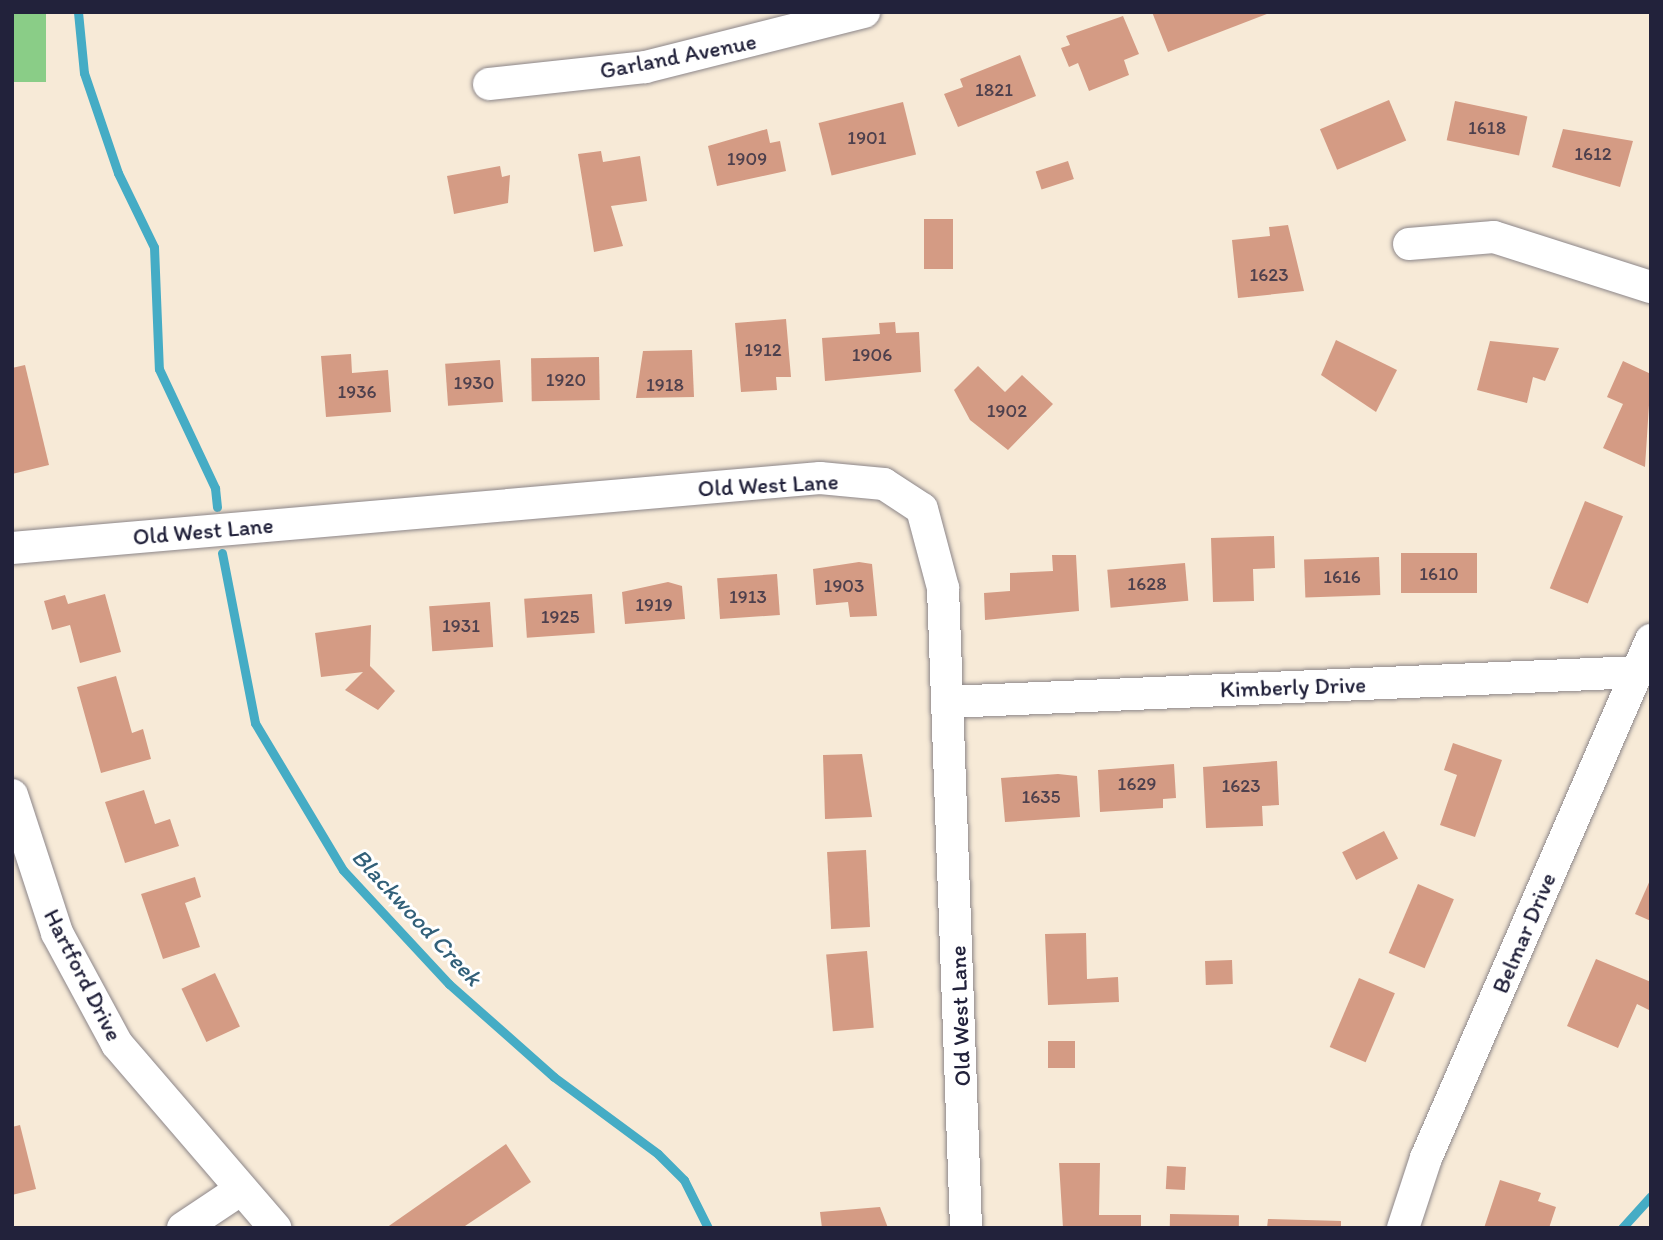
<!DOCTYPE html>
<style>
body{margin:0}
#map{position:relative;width:1663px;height:1240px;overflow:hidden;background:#f7ead7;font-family:Itim,sans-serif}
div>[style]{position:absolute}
.green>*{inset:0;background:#8acd87;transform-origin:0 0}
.stream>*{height:9px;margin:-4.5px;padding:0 4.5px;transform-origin:4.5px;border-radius:4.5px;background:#45acc5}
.building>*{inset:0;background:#d49b84;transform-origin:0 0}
.roads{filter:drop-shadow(0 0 2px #8c8689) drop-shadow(0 0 2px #8c8689)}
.minor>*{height:32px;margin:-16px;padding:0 16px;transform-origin:16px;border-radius:16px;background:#fff}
span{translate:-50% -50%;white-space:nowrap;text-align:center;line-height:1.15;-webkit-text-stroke:6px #fff;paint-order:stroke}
.number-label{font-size:19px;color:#4e404d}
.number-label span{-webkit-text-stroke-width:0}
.street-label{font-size:23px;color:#22223b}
.water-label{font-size:24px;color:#326079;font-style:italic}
.frame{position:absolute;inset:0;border:14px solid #22223b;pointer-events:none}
</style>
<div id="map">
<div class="green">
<div style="left:12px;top:12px;width:34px;height:70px"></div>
</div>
<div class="stream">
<div style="left:78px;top:12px;width:61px;rotate:84.4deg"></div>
<div style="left:84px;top:73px;width:106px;rotate:71.2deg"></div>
<div style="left:118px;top:173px;width:82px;rotate:64.1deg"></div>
<div style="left:154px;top:247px;width:122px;rotate:87.7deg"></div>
<div style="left:159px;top:369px;width:132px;rotate:64.8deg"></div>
<div style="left:215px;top:488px;width:19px;rotate:84deg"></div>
<div style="left:222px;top:553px;width:173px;rotate:79deg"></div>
<div style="left:255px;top:723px;width:171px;rotate:59.1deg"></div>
<div style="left:343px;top:870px;width:156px;rotate:47.1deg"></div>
<div style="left:449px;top:984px;width:140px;rotate:41.5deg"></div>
<div style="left:554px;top:1077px;width:129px;rotate:36.5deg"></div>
<div style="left:658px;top:1154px;width:37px;rotate:45deg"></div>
<div style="left:684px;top:1180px;width:54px;rotate:63.4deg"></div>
<div style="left:1622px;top:1228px;width:43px;rotate:-47.8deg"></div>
</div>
<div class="building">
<div style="clip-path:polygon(1152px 12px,1272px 12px,1168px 52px)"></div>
<div style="clip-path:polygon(1123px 16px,1139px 54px,1124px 60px,1129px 75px,1089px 91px,1078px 63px,1069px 67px,1061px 48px,1070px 45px,1066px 36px)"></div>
<div style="clip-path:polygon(1020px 55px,1036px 96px,958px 127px,944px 94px,963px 87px,960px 79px)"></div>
<div style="left:1389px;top:100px;width:44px;height:75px;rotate:67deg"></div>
<div style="left:1455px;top:101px;width:74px;height:40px;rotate:12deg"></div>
<div style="left:903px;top:102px;width:54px;height:87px;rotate:76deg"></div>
<div style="clip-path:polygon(767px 129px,770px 143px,780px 141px,786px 171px,717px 186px,708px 146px)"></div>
<div style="clip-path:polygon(1563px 129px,1633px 141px,1620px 187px,1552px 167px)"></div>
<div style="clip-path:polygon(601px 151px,603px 162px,640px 156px,647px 201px,611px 206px,623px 246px,594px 252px,578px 154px)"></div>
<div style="left:1068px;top:161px;width:19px;height:34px;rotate:72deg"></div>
<div style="clip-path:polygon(500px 166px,502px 177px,510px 175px,508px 203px,454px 214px,447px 176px)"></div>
<div style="left:953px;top:219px;width:50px;height:29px;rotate:90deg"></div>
<div style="clip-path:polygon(1288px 225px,1304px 291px,1238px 298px,1232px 240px,1270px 236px,1269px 227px)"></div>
<div style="clip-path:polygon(786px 319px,791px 377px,776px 377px,777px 390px,741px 392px,735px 323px)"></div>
<div style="clip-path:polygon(895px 322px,896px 333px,919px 332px,921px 372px,825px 381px,822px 338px,880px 334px,879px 323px)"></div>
<div style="clip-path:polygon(1336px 340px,1397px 370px,1376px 412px,1321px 375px)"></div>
<div style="clip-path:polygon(1490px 341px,1559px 348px,1545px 381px,1533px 377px,1527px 403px,1477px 390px)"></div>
<div style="clip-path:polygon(692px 350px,694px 397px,636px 398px,643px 351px)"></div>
<div style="clip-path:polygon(351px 354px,352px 373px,388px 370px,391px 412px,326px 417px,321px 356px)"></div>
<div style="left:599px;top:357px;width:43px;height:68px;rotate:89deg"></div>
<div style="left:500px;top:360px;width:42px;height:55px;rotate:86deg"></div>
<div style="clip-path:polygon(1623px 361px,1651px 374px,1645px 467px,1603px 448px,1623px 404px,1607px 397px)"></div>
<div style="clip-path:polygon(25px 365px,49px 465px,12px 474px,12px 368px)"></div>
<div style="clip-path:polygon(978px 366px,1005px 392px,1022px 375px,1053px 404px,1008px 450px,970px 420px,954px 390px)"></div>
<div style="left:1585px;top:501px;width:41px;height:94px;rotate:22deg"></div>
<div style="clip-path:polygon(1274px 536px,1275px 568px,1253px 569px,1254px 601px,1213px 602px,1211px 538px)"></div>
<div style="left:1477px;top:553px;width:40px;height:76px;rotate:90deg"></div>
<div style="clip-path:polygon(1052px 555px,1076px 555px,1079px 611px,985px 620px,984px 593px,1010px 591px,1010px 573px,1053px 571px)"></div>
<div style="left:1379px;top:557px;width:38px;height:75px;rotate:88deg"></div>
<div style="clip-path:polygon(859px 562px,872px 564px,877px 616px,850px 617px,848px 602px,816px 605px,813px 569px)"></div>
<div style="left:1185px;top:563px;width:38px;height:78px;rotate:85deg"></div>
<div style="left:777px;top:574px;width:41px;height:60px;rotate:86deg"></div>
<div style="clip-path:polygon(668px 582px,682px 586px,685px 619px,625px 624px,622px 592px)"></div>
<div style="clip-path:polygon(105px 594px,121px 652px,80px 663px,70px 625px,52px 630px,44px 601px,65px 595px,68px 604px)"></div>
<div style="left:592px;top:594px;width:39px;height:68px;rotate:86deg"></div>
<div style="left:490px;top:602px;width:45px;height:61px;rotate:86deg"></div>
<div style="clip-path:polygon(371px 625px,370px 666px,395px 691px,378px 710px,345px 690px,363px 672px,321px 677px,315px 633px)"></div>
<div style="clip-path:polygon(116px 676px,132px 733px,143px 729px,151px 759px,101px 773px,77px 687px)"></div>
<div style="clip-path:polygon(1453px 743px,1502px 760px,1475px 837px,1440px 825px,1457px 775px,1444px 770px)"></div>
<div style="clip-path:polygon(862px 754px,872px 817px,825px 819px,823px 755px)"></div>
<div style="clip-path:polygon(1277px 761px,1279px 805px,1262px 806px,1263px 826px,1206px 828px,1203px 767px)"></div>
<div style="clip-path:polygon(1174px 764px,1176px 798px,1163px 799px,1163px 808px,1100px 812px,1098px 770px)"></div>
<div style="clip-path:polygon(1058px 774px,1077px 776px,1080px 817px,1005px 822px,1001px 778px)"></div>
<div style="clip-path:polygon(144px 790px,155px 824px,170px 819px,179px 846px,125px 863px,105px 802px)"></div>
<div style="left:1384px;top:831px;width:31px;height:47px;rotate:63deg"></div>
<div style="left:866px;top:850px;width:77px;height:39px;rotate:87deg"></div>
<div style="clip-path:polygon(195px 877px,201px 897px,185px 903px,200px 947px,163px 959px,141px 894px)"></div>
<div style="clip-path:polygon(1651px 878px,1651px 921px,1635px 914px)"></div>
<div style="left:1418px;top:884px;width:39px;height:75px;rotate:23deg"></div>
<div style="clip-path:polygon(1086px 933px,1087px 979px,1118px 977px,1119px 1002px,1048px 1005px,1045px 934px)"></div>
<div style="left:867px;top:951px;width:77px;height:41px;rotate:85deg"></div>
<div style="clip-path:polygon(1596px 959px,1651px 982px,1651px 1011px,1637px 1004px,1618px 1048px,1567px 1026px)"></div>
<div style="left:1232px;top:960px;width:24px;height:27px;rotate:88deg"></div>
<div style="left:215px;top:973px;width:59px;height:37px;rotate:65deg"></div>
<div style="left:1359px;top:978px;width:39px;height:75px;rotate:23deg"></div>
<div style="left:1048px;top:1041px;width:27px;height:27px"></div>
<div style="clip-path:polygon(20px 1125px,36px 1189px,12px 1195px,12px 1127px)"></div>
<div style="clip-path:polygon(506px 1144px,531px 1182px,462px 1228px,386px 1228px)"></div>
<div style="clip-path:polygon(1059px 1163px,1100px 1163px,1099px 1215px,1141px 1215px,1141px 1228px,1063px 1228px)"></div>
<div style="left:1167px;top:1166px;width:19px;height:23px;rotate:3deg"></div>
<div style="clip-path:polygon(1500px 1180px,1541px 1193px,1538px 1201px,1556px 1207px,1549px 1228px,1484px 1228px)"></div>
<div style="clip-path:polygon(880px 1207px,888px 1228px,822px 1228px,820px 1212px)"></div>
<div style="left:1170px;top:1214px;width:69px;height:14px;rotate:1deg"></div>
<div style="clip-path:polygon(1268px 1219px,1341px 1221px,1341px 1228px,1267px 1228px)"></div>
</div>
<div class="roads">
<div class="minor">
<div style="left:489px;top:84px;width:157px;rotate:-6.2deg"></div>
<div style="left:645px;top:67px;width:226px;rotate:-14.1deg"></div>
<div style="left:1409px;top:244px;width:85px;rotate:-4.7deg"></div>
<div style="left:1494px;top:237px;width:165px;rotate:17.7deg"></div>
<div style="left:12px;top:548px;width:811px;rotate:-4.95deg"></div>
<div style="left:820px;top:478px;width:64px;rotate:5.4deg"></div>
<div style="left:884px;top:484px;width:45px;rotate:33.3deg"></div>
<div style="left:922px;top:509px;width:82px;rotate:75.1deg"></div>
<div style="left:943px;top:588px;width:640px;rotate:87.94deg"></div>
<div style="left:948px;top:702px;width:690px;rotate:-2.49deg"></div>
<div style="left:12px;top:795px;width:145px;rotate:71.9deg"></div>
<div style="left:57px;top:933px;width:126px;rotate:61.6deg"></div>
<div style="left:117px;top:1044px;width:243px;rotate:49.3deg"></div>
<div style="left:183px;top:1228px;width:69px;rotate:-33.7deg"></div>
<div style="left:1403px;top:1228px;width:74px;rotate:-71.8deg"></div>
<div style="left:1426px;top:1158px;width:565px;rotate:-66.52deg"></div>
</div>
</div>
<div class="number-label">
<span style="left:994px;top:90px">1821</span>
<span style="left:1487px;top:128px">1618</span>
<span style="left:867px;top:138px">1901</span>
<span style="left:1593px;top:154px">1612</span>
<span style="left:747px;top:159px">1909</span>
<span style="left:1269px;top:275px">1623</span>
<span style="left:763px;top:350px">1912</span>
<span style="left:872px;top:355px">1906</span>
<span style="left:566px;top:380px">1920</span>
<span style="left:474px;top:383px">1930</span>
<span style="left:665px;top:385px">1918</span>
<span style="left:357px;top:392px">1936</span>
<span style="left:1007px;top:411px">1902</span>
<span style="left:1439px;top:574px">1610</span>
<span style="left:1342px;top:577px">1616</span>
<span style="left:1147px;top:584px">1628</span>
<span style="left:844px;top:586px">1903</span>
<span style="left:748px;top:597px">1913</span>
<span style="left:654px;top:605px">1919</span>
<span style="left:560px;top:617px">1925</span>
<span style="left:461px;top:626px">1931</span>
<span style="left:1137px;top:784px">1629</span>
<span style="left:1241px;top:786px">1623</span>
<span style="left:1041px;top:797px">1635</span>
</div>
<div class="street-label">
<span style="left:678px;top:56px;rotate:-11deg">Garland Avenue</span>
<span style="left:768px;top:485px;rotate:-3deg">Old West Lane</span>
<span style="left:203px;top:531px;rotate:-5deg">Old West Lane</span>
<span style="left:1293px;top:687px;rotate:-2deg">Kimberly Drive</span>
<span style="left:1524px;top:933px;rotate:-67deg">Belmar Drive</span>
<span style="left:83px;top:975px;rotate:63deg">Hartford Drive</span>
<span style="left:960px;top:1016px;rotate:-92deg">Old West Lane</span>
</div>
<div class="water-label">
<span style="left:417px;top:917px;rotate:47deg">Blackwood Creek</span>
</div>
<div class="frame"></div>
</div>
